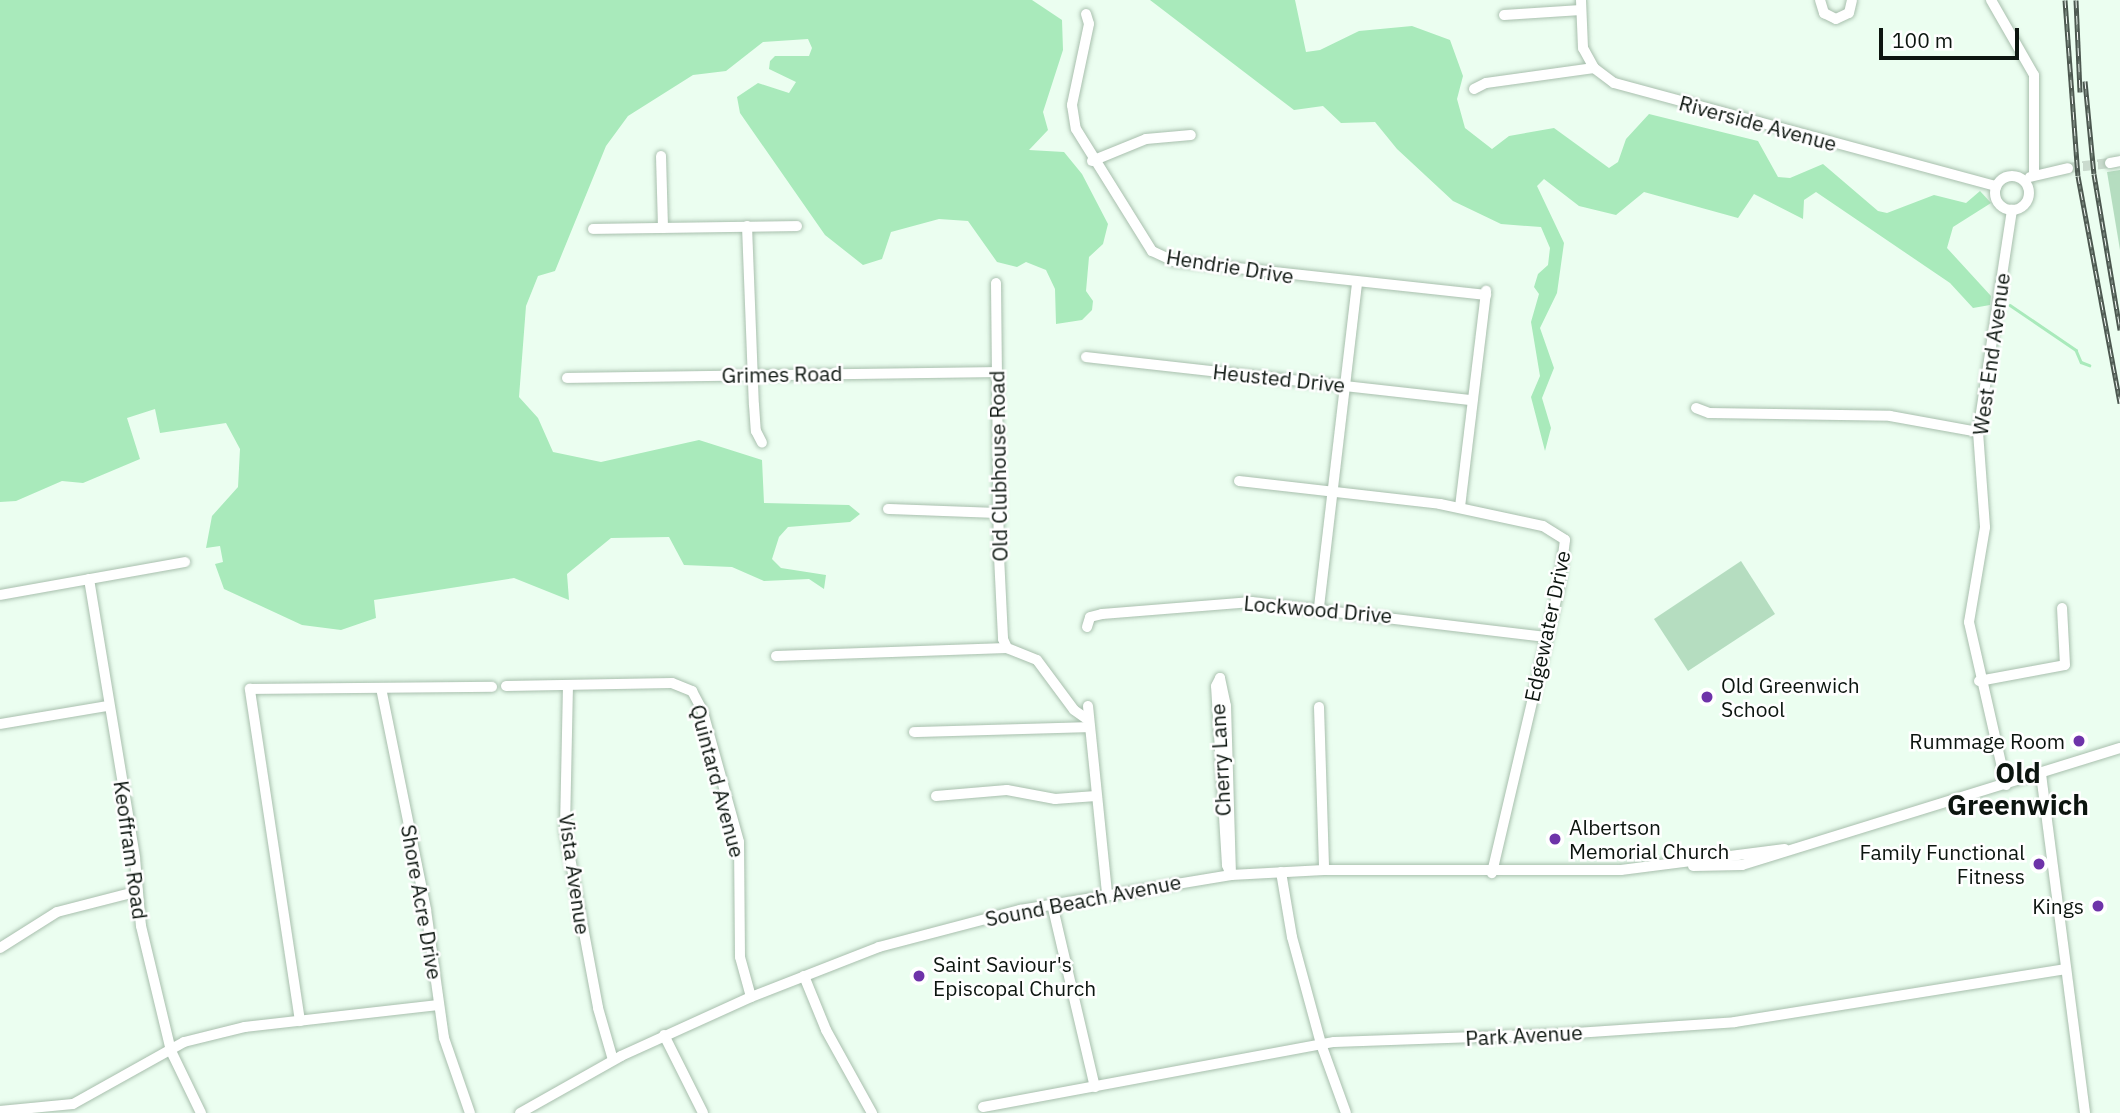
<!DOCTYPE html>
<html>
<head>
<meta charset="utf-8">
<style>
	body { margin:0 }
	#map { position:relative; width:2120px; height:1113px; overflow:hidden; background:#ebfef0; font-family:"IBM Plex Sans",sans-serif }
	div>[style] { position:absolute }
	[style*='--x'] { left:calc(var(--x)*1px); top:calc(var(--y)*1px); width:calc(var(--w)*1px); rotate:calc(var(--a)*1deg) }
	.green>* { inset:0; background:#b5ddc0 }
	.water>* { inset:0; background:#a9eabb }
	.stream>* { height:2.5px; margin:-1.25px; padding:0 1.25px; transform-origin:1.25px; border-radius:1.25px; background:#a9eabb }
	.minor-tunnel>* { height:10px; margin-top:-5px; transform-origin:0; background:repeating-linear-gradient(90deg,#cadbce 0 10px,transparent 0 15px) }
	.roads { filter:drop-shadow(0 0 2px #a8bfad) drop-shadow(0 0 2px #a8bfad) }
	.minor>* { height:10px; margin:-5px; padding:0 5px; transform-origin:5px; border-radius:5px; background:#fff }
	.minor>.ring { margin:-5px; padding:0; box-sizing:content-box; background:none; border:10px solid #fff; border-radius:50% }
	.rail>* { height:5px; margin-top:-2.5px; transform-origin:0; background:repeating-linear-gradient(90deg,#fff 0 8px,#4c5850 0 16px); box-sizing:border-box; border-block:2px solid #4c5850 }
	.dots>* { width:19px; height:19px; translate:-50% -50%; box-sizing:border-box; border:4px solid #fff; border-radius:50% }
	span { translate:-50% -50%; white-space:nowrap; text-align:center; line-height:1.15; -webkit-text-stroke:5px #fff; paint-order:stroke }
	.street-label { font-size:21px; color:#0c150f }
	.poi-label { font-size:21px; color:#0c150f }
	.left { translate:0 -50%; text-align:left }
	.right { translate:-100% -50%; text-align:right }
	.district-label { font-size:28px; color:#0c150f; font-weight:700 }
	.scale { position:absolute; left:1879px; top:28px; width:140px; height:32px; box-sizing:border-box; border:4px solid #0c150f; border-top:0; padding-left:9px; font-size:21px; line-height:24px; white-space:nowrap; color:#0c150f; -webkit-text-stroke:5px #fff; paint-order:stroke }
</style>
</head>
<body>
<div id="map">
	<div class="green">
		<div style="clip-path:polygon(2120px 170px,2120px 250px,2107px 172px)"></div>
		<div style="clip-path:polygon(1741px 561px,1775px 614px,1688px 671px,1654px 619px)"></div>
	</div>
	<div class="water">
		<div style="clip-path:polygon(0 0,1032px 0,1062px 20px,1063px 50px,1043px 112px,1048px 130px,1029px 150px,1064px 152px,1082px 174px,1108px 224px,1103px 244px,1089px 257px,1086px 291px,1093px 301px,1092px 310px,1082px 320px,1056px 324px,1055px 289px,1046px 270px,1026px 262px,1017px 267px,997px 262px,968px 221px,939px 219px,891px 232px,882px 259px,863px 265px,825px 235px,740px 113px,737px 97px,758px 83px,789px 93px,796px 82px,769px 69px,770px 61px,775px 56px,809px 56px,812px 48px,808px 39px,763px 42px,726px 71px,693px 75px,628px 116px,606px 146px,555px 271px,538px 276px,526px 306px,519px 397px,538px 418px,553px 452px,601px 462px,699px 440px,762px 460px,764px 503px,849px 505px,860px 514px,850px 522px,788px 527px,779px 537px,772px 559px,781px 568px,826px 575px,824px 589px,809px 579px,764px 581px,732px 567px,684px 565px,669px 537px,611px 538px,567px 574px,569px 600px,514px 578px,374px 600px,376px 618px,341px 630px,302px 625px,224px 589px,215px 564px,223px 562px,220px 546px,206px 548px,212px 516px,238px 487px,240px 449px,226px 423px,160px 433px,155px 409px,127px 418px,140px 459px,83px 483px,62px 481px,16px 501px,0 502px)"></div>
		<div style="clip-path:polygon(1150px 0,1295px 0,1306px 52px,1320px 50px,1359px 31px,1412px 26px,1450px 40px,1463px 76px,1457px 99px,1465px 128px,1492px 149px,1509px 136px,1554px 128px,1609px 168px,1618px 162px,1626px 139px,1649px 114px,1758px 141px,1778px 177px,1790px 178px,1823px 164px,1878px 211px,1887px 213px,1934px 195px,1966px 203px,1980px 191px,1991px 203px,1953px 227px,1947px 248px,1991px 296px,1990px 305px,1973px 308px,1950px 283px,1816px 192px,1804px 200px,1803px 219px,1754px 194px,1738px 218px,1644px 192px,1616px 215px,1579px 206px,1544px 179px,1537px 186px,1564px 243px,1557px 293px,1540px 328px,1554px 368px,1542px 398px,1551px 428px,1545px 451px,1531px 397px,1540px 376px,1531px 322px,1539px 294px,1534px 287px,1538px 274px,1548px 265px,1550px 248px,1541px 227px,1501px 224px,1453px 201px,1397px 149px,1375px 122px,1341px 123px,1323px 106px,1294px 110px)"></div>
	</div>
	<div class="stream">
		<div style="--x:2010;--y:305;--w:80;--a:34.3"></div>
		<div style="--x:2076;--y:350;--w:13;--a:67"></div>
		<div style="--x:2081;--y:362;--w:9;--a:21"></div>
	</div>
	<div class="minor-tunnel">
		<div style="--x:2068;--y:168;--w:42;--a:-6.8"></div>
	</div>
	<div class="roads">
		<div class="minor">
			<div style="--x:1581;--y:0;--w:48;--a:87.6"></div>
			<div style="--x:1583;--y:48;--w:23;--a:61"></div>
			<div style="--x:1594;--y:68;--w:25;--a:37"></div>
			<div style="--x:1614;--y:83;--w:396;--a:15.1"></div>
			<div style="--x:1820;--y:0;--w:14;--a:73"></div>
			<div style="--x:1824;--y:13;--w:13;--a:27"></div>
			<div style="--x:1836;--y:19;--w:14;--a:-25"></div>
			<div style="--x:1849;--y:13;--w:13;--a:-77"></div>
			<div style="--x:1991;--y:0;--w:86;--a:60.2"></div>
			<div style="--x:2034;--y:75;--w:98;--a:90"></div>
			<div style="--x:1086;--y:14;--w:10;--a:73"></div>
			<div style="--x:1089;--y:24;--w:83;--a:101.9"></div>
			<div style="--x:1072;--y:105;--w:24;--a:81"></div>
			<div style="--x:1076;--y:129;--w:144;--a:58.1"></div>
			<div style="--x:1152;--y:251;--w:23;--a:25"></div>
			<div style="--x:1173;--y:261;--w:315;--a:6.2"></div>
			<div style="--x:1504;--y:15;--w:77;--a:-3.7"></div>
			<div style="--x:1474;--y:89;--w:13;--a:-27"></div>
			<div style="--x:1486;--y:83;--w:109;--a:-7.9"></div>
			<div style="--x:661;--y:156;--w:72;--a:88.4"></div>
			<div style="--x:1092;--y:161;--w:58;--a:-22.2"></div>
			<div style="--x:1146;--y:139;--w:45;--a:-5.1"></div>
			<div style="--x:2110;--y:163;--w:10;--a:-11"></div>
			<div class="ring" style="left:1995px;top:176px;width:24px;height:24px"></div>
			<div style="--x:2030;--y:177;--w:39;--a:-13"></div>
			<div style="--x:747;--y:226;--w:179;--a:87.8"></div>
			<div style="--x:754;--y:405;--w:26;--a:86"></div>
			<div style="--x:756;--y:431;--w:13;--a:63"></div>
			<div style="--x:593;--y:229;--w:204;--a:-0.8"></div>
			<div style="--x:996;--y:283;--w:273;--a:89.4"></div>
			<div style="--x:999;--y:556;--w:83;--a:87.2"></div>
			<div style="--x:1003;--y:639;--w:10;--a:66"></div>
			<div style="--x:1086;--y:357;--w:388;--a:6.4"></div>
			<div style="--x:567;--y:378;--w:429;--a:-0.8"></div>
			<div style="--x:1696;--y:408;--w:14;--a:21"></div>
			<div style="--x:1709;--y:413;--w:181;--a:0.9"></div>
			<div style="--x:1890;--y:416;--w:89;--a:10.3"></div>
			<div style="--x:1239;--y:481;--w:202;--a:6.5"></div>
			<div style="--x:1440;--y:504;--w:105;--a:12.1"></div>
			<div style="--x:1543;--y:526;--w:26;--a:32"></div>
			<div style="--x:1565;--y:540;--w:47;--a:97.3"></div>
			<div style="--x:1559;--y:587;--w:294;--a:103.2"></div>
			<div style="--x:1460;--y:507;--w:218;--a:-83.1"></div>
			<div style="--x:888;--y:509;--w:111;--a:2.1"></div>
			<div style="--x:89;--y:579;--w:283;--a:80.6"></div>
			<div style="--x:135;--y:858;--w:68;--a:85"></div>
			<div style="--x:141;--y:926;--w:129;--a:76.5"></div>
			<div style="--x:171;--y:1051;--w:69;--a:64.2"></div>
			<div style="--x:0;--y:595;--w:188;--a:-10.1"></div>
			<div style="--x:1319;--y:607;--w:326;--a:-83.3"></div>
			<div style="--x:1087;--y:627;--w:10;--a:-73"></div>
			<div style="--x:1090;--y:617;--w:12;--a:-14"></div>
			<div style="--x:1102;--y:614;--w:150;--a:-4.6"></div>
			<div style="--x:1252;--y:602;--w:296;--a:6.8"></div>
			<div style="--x:776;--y:656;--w:231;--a:-2"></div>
			<div style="--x:1007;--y:648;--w:32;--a:22"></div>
			<div style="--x:1037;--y:660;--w:62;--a:53.5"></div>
			<div style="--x:1074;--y:710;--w:16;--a:35"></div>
			<div style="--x:1220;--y:678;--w:29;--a:78"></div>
			<div style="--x:1226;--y:706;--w:169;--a:88.3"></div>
			<div style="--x:1231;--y:875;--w:11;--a:-112"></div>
			<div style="--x:1227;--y:865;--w:179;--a:-93.5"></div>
			<div style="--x:1216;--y:686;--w:9;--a:-63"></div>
			<div style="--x:1979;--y:681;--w:87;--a:-10.5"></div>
			<div style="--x:2065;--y:665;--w:57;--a:-93"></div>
			<div style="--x:568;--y:685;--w:146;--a:91.2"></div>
			<div style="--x:565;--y:831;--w:180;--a:79.4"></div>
			<div style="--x:598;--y:1008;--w:54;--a:73.9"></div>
			<div style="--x:506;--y:686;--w:166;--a:-1"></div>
			<div style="--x:672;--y:683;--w:22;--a:22"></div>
			<div style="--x:692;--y:691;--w:24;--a:62"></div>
			<div style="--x:703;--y:712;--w:135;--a:74.5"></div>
			<div style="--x:739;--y:842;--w:115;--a:89.5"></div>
			<div style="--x:740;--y:957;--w:41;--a:74.6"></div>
			<div style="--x:381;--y:688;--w:227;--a:78.5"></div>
			<div style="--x:426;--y:910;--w:129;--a:82"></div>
			<div style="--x:444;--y:1038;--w:79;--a:70.9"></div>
			<div style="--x:1088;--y:706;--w:189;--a:84.2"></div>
			<div style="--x:1319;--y:707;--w:163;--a:88.2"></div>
			<div style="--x:0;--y:724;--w:109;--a:-9.5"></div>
			<div style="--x:914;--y:732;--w:174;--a:-1.6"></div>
			<div style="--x:2041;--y:774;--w:342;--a:82.6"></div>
			<div style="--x:2006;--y:785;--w:167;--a:-102.8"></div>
			<div style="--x:1969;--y:622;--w:96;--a:-80.4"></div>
			<div style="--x:1985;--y:527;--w:95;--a:-94.2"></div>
			<div style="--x:1978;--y:432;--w:225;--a:-81.3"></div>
			<div style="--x:936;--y:796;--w:71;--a:-4.8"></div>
			<div style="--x:1007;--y:790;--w:49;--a:10.6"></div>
			<div style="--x:1055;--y:799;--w:41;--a:-4.2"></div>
			<div style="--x:1693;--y:866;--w:49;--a:-1.2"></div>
			<div style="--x:1742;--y:865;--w:396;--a:-17.2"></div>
			<div style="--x:1281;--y:872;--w:66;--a:80.4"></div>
			<div style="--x:1292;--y:937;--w:111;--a:74.8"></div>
			<div style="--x:1321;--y:1044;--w:73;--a:70.1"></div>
			<div style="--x:1052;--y:904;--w:188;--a:76.8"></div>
			<div style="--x:0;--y:948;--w:67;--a:-32.3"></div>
			<div style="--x:57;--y:912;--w:81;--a:-14.4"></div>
			<div style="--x:804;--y:976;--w:58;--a:67.8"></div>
			<div style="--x:826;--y:1030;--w:95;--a:61"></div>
			<div style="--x:300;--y:1021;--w:336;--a:-98.6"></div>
			<div style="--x:250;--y:689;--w:242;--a:-0.5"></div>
			<div style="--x:664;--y:1035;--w:87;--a:63.4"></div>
			<div style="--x:983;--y:1107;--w:357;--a:-10.5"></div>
			<div style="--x:1334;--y:1042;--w:227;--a:-2"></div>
			<div style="--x:1561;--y:1034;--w:174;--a:-3.9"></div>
			<div style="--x:1735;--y:1022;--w:335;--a:-9.1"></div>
			<div style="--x:0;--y:1111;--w:73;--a:-5.5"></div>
			<div style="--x:73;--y:1104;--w:127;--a:-29.2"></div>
			<div style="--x:184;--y:1042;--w:63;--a:-13.8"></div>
			<div style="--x:245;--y:1027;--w:194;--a:-6.5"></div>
			<div style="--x:520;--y:1113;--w:116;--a:-29.4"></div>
			<div style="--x:621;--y:1056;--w:143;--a:-24.4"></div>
			<div style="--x:751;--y:997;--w:137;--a:-21.3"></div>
			<div style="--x:879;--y:947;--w:146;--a:-14.7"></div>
			<div style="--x:1020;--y:910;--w:214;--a:-9.4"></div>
			<div style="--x:1231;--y:875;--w:93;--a:-3.1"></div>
			<div style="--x:1324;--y:870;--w:297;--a:0"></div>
			<div style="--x:1621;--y:870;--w:165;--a:-7.3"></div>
		</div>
	</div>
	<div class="rail">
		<div style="--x:2065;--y:0;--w:176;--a:85.8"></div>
		<div style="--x:2078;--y:176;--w:231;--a:79.5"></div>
		<div style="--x:2076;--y:0;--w:92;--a:87.5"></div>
		<div style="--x:2085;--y:81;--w:93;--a:84.5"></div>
		<div style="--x:2094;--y:174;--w:158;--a:80.5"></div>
	</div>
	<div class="dots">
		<div style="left:1707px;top:697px;background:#6e33a9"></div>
		<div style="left:2079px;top:741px;background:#6e33a9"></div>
		<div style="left:1555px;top:839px;background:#6e33a9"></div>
		<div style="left:2039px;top:864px;background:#6e33a9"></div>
		<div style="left:2098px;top:906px;background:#6e33a9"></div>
		<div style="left:919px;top:976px;background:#6e33a9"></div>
	</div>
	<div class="street-label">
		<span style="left:1758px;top:123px;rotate:15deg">Riverside Avenue</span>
		<span style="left:1230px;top:266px;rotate:9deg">Hendrie Drive</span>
		<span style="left:1991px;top:354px;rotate:-82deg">West End Avenue</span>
		<span style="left:782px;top:374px;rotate:-1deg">Grimes Road</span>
		<span style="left:1279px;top:378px;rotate:6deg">Heusted Drive</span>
		<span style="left:998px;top:466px;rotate:-91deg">Old Clubhouse Road</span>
		<span style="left:1318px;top:609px;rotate:5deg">Lockwood Drive</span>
		<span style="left:1547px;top:626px;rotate:-78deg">Edgewater Drive</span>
		<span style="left:1220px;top:760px;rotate:-93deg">Cherry Lane</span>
		<span style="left:718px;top:781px;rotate:75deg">Quintard Avenue</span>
		<span style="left:131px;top:850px;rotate:82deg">Keoffram Road</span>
		<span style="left:575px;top:874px;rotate:82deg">Vista Avenue</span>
		<span style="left:1083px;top:900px;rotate:-11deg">Sound Beach Avenue</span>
		<span style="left:422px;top:902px;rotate:80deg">Shore Acre Drive</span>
		<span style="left:1524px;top:1035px;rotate:-3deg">Park Avenue</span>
	</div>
	<div class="poi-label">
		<span class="left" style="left:1721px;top:697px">Old Greenwich<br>School</span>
		<span class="right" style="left:2065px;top:741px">Rummage Room</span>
		<span class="left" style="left:1569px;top:839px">Albertson<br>Memorial Church</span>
		<span class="right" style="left:2025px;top:864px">Family Functional<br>Fitness</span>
		<span class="right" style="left:2084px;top:906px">Kings</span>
		<span class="left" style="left:933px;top:976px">Saint Saviour's<br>Episcopal Church</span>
	</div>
	<div class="district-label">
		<span style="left:2018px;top:789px">Old<br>Greenwich</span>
	</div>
	<div class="scale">100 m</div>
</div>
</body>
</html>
